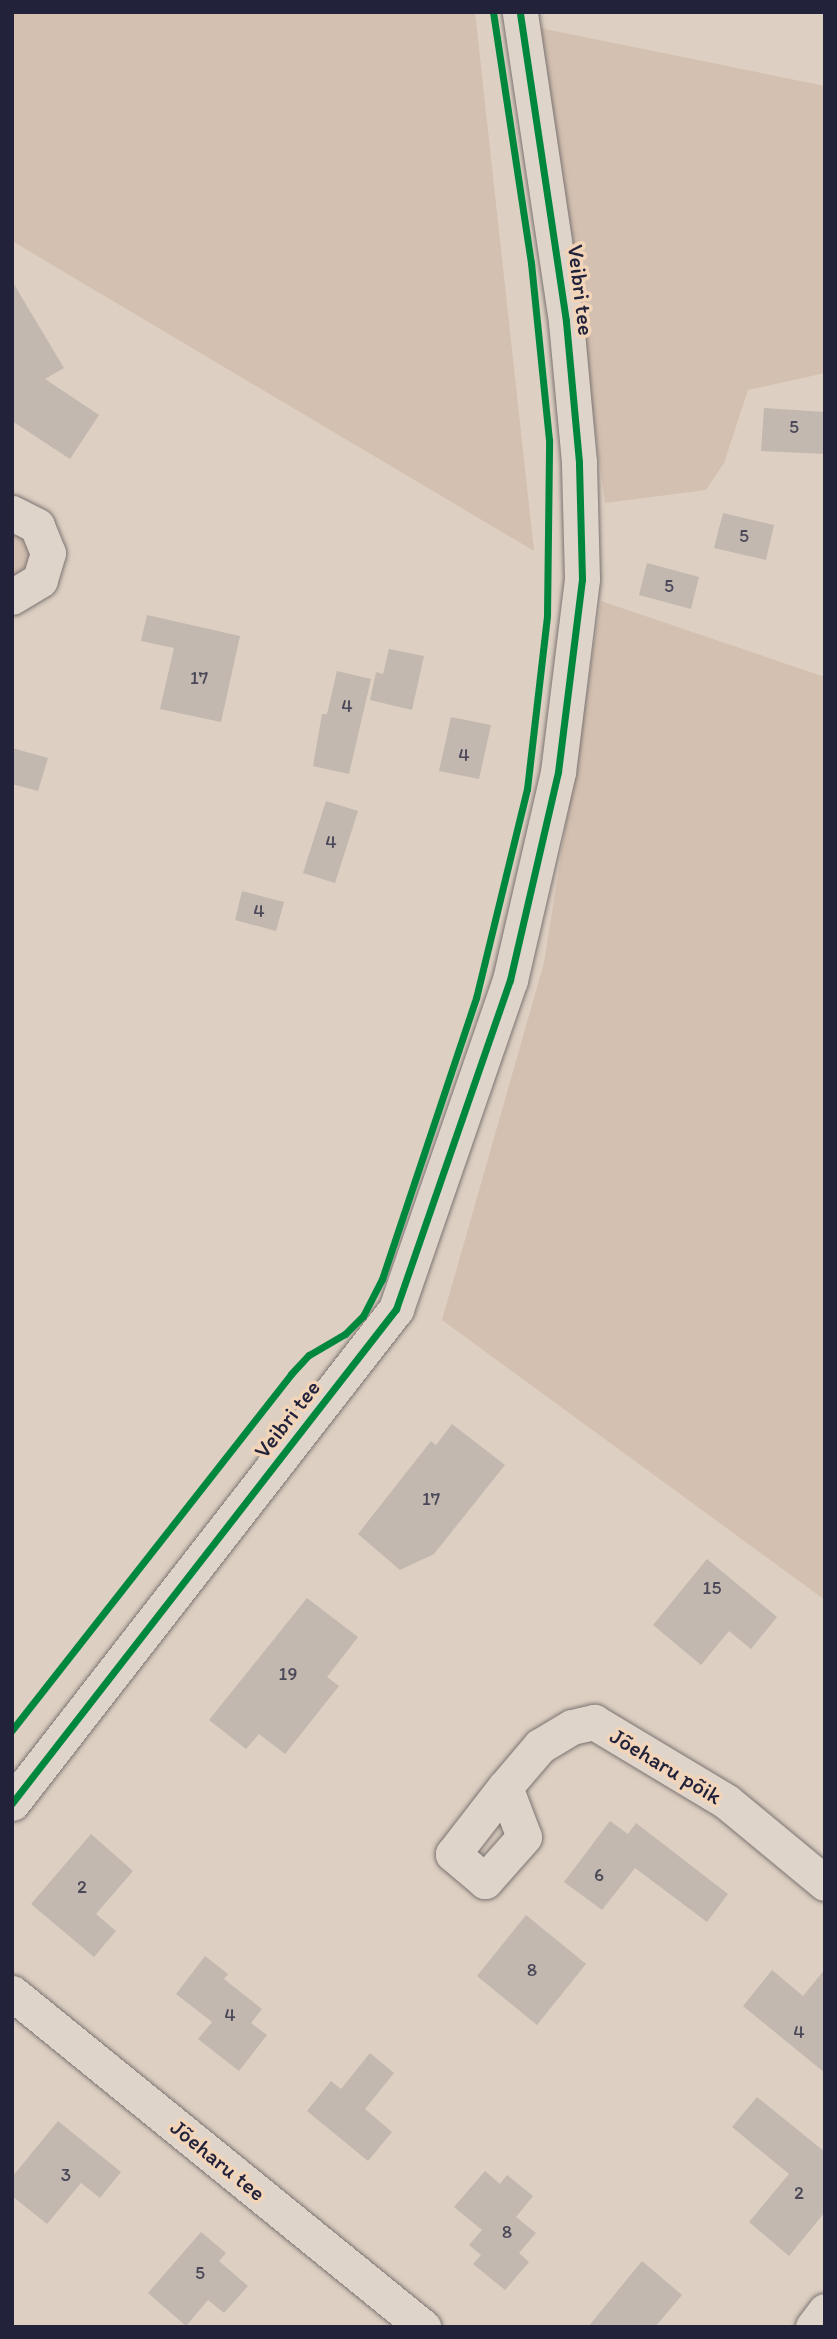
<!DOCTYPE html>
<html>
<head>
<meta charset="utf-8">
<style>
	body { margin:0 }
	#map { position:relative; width:837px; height:2339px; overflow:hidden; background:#ddcfc1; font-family:Itim,sans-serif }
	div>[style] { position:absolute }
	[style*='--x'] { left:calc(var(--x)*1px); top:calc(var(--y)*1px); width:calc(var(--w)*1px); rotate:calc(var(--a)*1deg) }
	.green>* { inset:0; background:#d4c0b0 }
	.building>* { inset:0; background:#c2b8af }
	.roads { filter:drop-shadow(0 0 2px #7b7473) drop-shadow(0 0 2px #7b7473) }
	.minor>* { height:35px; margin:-17.5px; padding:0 17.5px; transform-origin:17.5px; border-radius:17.5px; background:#dfd4ca }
	.cycleway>* { height:7px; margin:-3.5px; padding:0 3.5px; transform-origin:3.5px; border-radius:3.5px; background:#00873e }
	span { translate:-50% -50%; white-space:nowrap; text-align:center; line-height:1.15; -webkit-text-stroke:7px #f2d5b9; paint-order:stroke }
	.number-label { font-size:19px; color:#4a4858 }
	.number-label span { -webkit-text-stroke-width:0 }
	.street-label { font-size:23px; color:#22223b }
	.frame { position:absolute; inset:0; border:14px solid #22223b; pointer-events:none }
</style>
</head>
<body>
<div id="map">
	<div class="green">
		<div style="clip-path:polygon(12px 12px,475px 12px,534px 551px,12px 241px)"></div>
		<div style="clip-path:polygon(540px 28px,825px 86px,825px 373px,748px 390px,724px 463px,706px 490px,605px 503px)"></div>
		<div style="clip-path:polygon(12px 523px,39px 555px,12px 589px)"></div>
		<div style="clip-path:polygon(601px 601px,825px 677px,825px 1600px,442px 1320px,544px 963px)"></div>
	</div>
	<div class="building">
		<div style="clip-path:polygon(12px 281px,64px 368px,45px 379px,99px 415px,70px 459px,12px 421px)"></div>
		<div style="clip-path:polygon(764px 408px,825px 412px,825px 454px,761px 451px)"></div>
		<div style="clip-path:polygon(723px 513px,774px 525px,766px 560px,714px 548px)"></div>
		<div style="clip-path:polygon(647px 563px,699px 577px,691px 609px,639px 595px)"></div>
		<div style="clip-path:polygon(147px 615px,240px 636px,221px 722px,160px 709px,174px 648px,141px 641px)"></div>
		<div style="clip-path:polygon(389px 649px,424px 656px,412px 710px,370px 700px,376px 672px,383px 674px)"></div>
		<div style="clip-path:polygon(337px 671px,371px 679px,349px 774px,313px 766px,322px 714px,327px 714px)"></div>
		<div style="clip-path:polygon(451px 717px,491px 725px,479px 779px,439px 771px)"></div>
		<div style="clip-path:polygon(12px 748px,48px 758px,38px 791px,12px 784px)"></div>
		<div style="clip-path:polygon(326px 801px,358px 811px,335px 883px,303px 873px)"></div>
		<div style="clip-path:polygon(242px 891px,284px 902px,276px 931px,235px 920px)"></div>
		<div style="clip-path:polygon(452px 1424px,505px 1465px,434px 1554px,400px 1570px,358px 1534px,431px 1441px,436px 1445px)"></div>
		<div style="clip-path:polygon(707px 1559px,777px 1617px,751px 1649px,729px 1631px,701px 1665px,653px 1625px)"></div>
		<div style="clip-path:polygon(307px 1598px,358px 1637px,327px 1677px,339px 1686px,285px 1754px,259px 1734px,246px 1749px,209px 1720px)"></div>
		<div style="clip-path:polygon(610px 1821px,628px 1834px,636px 1823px,728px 1894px,707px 1922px,635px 1868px,602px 1910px,564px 1882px)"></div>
		<div style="clip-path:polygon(91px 1834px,133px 1871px,96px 1914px,116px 1931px,94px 1957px,31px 1904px)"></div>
		<div style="clip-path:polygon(526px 1915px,586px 1964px,537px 2025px,477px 1976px)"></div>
		<div style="clip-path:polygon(205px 1956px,228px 1974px,224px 1979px,262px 2009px,251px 2023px,267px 2035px,239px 2071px,198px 2039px,212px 2022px,176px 1994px)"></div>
		<div style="clip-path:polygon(825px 1969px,825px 2073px,743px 2006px,772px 1970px,803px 1996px)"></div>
		<div style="clip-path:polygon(370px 2053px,394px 2073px,365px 2109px,392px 2132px,368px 2161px,307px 2111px,331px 2081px,341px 2089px)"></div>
		<div style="clip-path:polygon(757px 2097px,825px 2152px,825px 2212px,789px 2256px,749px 2222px,789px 2174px,732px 2127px)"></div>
		<div style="clip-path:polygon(58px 2121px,121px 2172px,100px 2198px,81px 2183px,47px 2224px,12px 2196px,12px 2177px)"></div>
		<div style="clip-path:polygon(485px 2171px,500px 2184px,507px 2175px,533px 2196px,516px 2217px,536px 2233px,519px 2253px,529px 2262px,505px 2290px,473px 2264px,481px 2255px,469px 2245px,482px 2230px,454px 2207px)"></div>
		<div style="clip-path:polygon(201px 2232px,226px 2253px,219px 2261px,248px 2286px,224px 2313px,208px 2300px,186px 2326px,148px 2293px)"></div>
		<div style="clip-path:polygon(642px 2261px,682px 2295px,655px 2327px,588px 2327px)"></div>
	</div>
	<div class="roads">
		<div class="minor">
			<div style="--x:12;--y:513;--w:28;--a:27"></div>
			<div style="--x:37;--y:526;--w:29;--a:68"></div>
			<div style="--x:48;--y:553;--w:28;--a:107"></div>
			<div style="--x:40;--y:580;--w:33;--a:149"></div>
			<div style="--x:505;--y:1787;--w:53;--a:69.2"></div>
			<div style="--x:524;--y:1837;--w:59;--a:131.6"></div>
			<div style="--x:485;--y:1881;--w:42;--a:-139.8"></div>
			<div style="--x:453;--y:1854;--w:85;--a:-52.2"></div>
			<div style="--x:505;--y:1787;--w:54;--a:-49.5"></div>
			<div style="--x:540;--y:1746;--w:37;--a:-31"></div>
			<div style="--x:572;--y:1727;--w:23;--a:-13"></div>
			<div style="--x:594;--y:1722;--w:155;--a:31"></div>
			<div style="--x:727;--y:1802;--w:127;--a:39.6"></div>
			<div style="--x:12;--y:1803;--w:626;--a:-52.14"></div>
			<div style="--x:396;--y:1309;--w:348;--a:-70.9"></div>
			<div style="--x:510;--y:980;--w:213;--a:-77"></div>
			<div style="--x:558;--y:772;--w:194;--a:-82.9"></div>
			<div style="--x:582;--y:579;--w:117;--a:-91.5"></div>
			<div style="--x:579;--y:462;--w:142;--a:-95.3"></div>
			<div style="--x:566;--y:321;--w:312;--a:-98.5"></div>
			<div style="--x:12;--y:1993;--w:530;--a:39.1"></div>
			<div style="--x:813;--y:2327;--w:20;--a:-53"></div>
		</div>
	</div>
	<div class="cycleway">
		<div style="--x:12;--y:1730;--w:452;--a:-51.9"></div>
		<div style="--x:291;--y:1374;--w:26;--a:-47"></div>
		<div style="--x:309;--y:1355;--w:42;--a:-30.3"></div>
		<div style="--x:345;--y:1334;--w:25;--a:-45"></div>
		<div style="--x:363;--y:1316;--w:42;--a:-62.8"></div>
		<div style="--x:382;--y:1279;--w:296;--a:-71.5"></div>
		<div style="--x:476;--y:998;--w:215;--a:-76.3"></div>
		<div style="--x:527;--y:789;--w:175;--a:-83.4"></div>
		<div style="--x:547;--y:615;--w:175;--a:-89.3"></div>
		<div style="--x:549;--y:440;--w:178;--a:-95.8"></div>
		<div style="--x:531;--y:263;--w:254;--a:-98.6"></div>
		<div style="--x:12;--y:1803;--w:626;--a:-52.14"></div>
		<div style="--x:396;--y:1309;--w:348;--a:-70.9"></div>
		<div style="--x:510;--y:980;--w:213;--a:-77"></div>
		<div style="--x:558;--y:772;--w:194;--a:-82.9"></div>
		<div style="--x:582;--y:579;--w:117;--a:-91.5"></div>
		<div style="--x:579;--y:462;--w:142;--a:-95.3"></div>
		<div style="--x:566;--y:321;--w:312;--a:-98.5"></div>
	</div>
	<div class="number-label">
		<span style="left:794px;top:427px">5</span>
		<span style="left:744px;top:536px">5</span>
		<span style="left:669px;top:586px">5</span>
		<span style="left:199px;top:678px">17</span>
		<span style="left:347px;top:706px">4</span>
		<span style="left:464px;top:755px">4</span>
		<span style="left:331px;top:842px">4</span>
		<span style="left:259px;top:911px">4</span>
		<span style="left:431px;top:1499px">17</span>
		<span style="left:712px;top:1588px">15</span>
		<span style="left:288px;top:1674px">19</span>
		<span style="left:599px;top:1875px">6</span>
		<span style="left:82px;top:1887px">2</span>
		<span style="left:532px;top:1970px">8</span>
		<span style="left:230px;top:2015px">4</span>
		<span style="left:799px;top:2032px">4</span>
		<span style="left:66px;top:2175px">3</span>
		<span style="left:799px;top:2193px">2</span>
		<span style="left:507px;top:2232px">8</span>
		<span style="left:200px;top:2273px">5</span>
	</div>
	<div class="street-label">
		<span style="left:581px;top:290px;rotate:83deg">Veibri tee</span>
		<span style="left:287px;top:1419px;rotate:-52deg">Veibri tee</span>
		<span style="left:666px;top:1766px;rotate:31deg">Jõeharu põik</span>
		<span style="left:218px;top:2160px;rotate:39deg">Jõeharu tee</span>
	</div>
	<div class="frame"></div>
</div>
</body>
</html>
